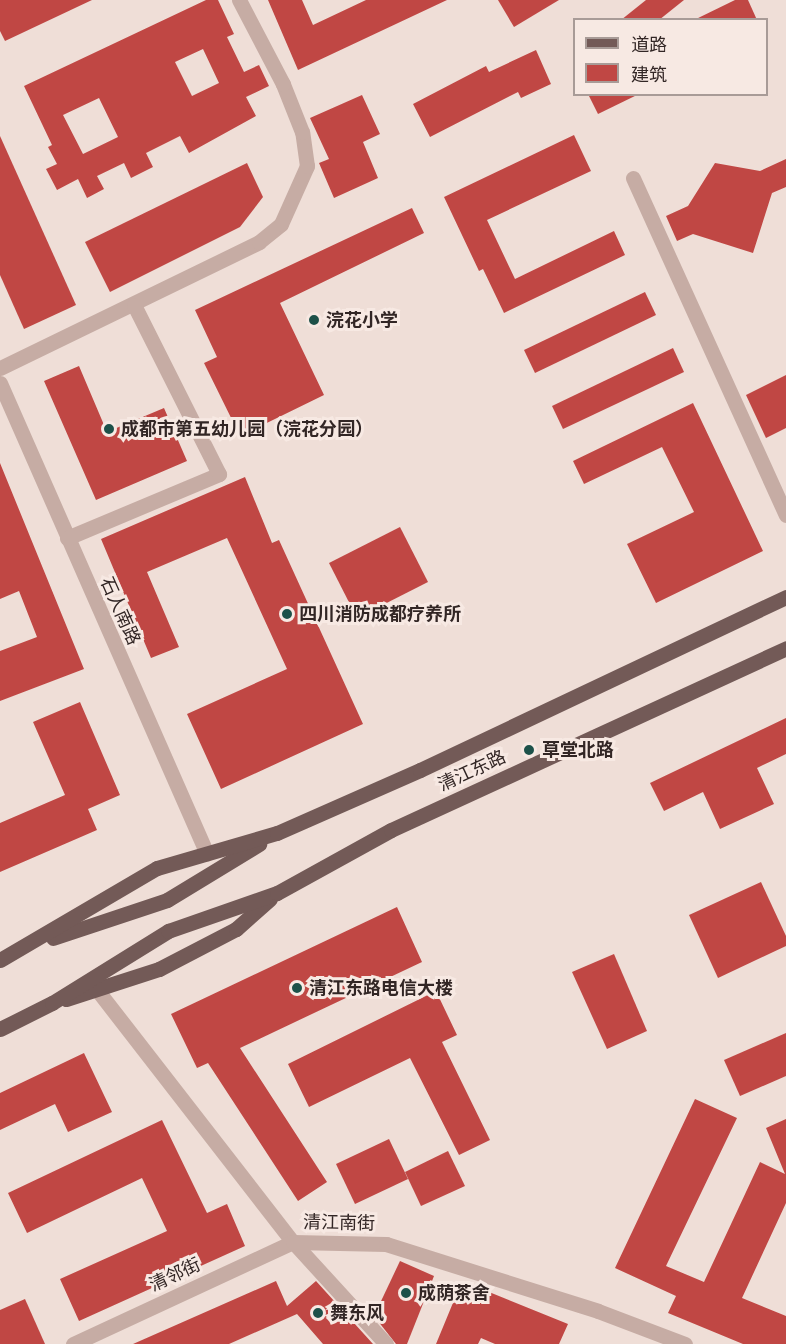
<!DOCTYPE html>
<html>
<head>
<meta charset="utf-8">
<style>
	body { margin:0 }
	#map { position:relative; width:786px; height:1344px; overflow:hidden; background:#efded7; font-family:"PT Sans Narrow","Noto Sans SC",sans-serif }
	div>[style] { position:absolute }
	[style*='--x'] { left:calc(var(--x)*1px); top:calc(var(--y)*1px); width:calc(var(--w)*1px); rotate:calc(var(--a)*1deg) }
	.building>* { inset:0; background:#c04744 }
	.minor>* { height:15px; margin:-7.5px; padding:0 7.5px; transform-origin:7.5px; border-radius:7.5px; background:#c6aca4 }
	.major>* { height:15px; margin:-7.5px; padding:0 7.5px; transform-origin:7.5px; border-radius:7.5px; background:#735a57 }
	.dots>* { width:16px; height:16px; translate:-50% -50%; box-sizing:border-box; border:3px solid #f7e9e3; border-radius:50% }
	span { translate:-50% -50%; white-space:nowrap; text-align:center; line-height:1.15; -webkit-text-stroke:6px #f7e9e3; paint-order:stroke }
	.poi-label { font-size:18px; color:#322625; font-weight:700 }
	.left { translate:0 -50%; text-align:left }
	.street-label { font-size:18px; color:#322625 }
	.legend { position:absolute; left:573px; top:18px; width:195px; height:78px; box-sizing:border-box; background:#f7e9e3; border:2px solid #a89b97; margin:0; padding:8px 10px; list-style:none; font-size:18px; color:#322625 }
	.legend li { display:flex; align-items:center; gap:12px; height:30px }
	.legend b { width:30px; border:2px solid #a89b97 }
</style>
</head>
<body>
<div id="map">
	<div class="building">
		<div style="clip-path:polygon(0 0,92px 0,5px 41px,0 31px)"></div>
		<div style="clip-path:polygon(evenodd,206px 0,218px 0,234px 34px,227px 37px,244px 72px,259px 65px,269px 86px,246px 97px,256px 116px,189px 153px,180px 136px,146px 153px,153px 167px,131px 178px,124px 163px,97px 176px,104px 189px,87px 198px,78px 179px,57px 190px,46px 169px,57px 164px,48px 147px,52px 145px,24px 86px,206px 0,203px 49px,219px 83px,192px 96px,175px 62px,203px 49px,206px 0,99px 98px,118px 137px,83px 154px,63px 115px,99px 98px)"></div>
		<div style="clip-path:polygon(268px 0,302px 0,313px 25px,366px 0,447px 0,298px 70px)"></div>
		<div style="clip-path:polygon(498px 0,559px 0,514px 27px)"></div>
		<div style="clip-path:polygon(646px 0,684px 0,659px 20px,621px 20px)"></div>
		<div style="clip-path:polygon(735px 0,748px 0,757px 20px,694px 20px)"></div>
		<div style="clip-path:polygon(536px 50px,551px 84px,521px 98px,518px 92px,430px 137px,413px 104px,486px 66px,489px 72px)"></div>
		<div style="clip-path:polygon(588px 94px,639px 94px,598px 114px)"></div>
		<div style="clip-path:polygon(362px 95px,380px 134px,363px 142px,378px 178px,334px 198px,319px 163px,329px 159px,310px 118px)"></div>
		<div style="clip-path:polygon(574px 135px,591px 171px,487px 220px,515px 279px,614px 231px,625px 255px,504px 313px,483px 269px,479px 271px,444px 197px)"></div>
		<div style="clip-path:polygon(0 136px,76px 305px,24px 329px,0 275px)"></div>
		<div style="clip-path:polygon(786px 159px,786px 187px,772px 193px,753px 253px,693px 234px,677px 241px,666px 216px,688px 206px,715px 163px,760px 171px)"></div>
		<div style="clip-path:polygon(247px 163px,263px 197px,240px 227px,110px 292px,85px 242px)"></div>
		<div style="clip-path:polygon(412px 208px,424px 233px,280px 303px,324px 395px,240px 436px,204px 363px,217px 357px,195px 310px)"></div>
		<div style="clip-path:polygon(645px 292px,656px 315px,535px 373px,524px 350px)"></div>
		<div style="clip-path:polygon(673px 348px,684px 372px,563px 429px,552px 406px)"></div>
		<div style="clip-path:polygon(79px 366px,107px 432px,164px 408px,187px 461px,96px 500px,44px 381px)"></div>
		<div style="clip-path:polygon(786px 375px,786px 428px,766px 438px,746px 395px)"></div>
		<div style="clip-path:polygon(693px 403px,763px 551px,656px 603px,627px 544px,694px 512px,662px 447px,584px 484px,573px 461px)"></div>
		<div style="clip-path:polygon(0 463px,84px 669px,0 701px,0 651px,37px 637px,19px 591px,0 599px)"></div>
		<div style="clip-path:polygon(245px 477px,272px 543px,279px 540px,363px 724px,221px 789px,187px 714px,287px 669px,227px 538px,147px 572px,179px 647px,151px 658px,101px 539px)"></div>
		<div style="clip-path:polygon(400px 527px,428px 582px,357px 618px,329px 563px)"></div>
		<div style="clip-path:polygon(80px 702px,120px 795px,88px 809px,97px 830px,0 872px,0 823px,65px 795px,33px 722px)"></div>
		<div style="clip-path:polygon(786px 718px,786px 754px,757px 768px,774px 804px,720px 829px,703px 792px,664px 811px,650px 783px)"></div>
		<div style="clip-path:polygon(761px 882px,786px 936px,786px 946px,718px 978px,689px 915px)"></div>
		<div style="clip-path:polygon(397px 907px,422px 962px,240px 1048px,327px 1182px,298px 1201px,208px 1063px,197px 1068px,171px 1014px)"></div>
		<div style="clip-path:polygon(614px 954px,647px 1031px,607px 1049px,572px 972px)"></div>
		<div style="clip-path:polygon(436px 991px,457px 1035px,442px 1042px,490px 1140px,459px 1155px,410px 1058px,309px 1107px,288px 1064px)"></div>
		<div style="clip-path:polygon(786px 1033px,786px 1076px,740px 1096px,724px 1060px)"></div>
		<div style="clip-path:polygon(84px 1053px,112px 1112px,68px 1132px,55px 1104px,0 1130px,0 1093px)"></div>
		<div style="clip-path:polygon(695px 1099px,737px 1118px,666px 1266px,704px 1282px,760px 1162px,785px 1174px,766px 1128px,786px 1119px,786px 1203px,742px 1298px,786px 1316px,786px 1344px,743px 1344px,668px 1313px,676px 1296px,615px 1268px)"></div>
		<div style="clip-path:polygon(162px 1120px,207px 1213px,227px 1204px,245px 1246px,79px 1321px,60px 1279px,167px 1231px,142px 1178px,27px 1233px,8px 1193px)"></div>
		<div style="clip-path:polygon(389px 1139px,408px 1179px,355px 1204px,336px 1164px)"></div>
		<div style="clip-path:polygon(448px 1151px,465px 1186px,421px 1206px,405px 1172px)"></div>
		<div style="clip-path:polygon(400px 1261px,434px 1276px,407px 1344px,396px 1344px,374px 1316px)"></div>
		<div style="clip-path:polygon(276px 1281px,287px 1306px,316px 1281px,373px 1344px,323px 1344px,297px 1314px,229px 1344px,133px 1344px)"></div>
		<div style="clip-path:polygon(462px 1281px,568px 1324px,559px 1344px,495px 1344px,481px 1338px,478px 1344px,436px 1344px)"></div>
		<div style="clip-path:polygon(25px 1299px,45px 1344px,0 1344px,0 1310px)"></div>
	</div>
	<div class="minor">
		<div style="--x:633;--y:178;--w:370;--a:65.6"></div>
		<div style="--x:0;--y:368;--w:288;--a:-25.9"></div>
		<div style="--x:259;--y:242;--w:28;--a:-39"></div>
		<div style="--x:281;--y:224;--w:64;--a:-65.9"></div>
		<div style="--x:307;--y:166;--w:34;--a:-98"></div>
		<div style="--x:302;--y:132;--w:52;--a:-111.6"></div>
		<div style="--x:283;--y:84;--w:95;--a:-117.6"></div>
		<div style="--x:0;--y:383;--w:514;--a:66.27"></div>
		<div style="--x:67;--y:538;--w:165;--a:-22.8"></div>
		<div style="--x:219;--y:474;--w:189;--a:-116.7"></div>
		<div style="--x:98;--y:991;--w:318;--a:52.2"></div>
		<div style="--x:293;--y:1242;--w:93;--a:1.2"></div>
		<div style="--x:386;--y:1244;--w:222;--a:17.5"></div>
		<div style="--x:598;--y:1311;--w:93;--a:20.8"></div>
		<div style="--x:73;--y:1344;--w:242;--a:-24.9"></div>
		<div style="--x:293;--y:1242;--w:138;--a:47.6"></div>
	</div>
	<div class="major">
		<div style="--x:53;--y:938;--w:120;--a:-18.4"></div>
		<div style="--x:167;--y:900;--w:108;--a:-31.3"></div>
		<div style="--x:0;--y:960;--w:182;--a:-30.4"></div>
		<div style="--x:157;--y:868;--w:125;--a:-16.3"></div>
		<div style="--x:277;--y:833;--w:156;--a:-23.8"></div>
		<div style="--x:420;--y:770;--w:405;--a:-25.3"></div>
		<div style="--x:66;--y:999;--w:98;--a:-17.9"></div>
		<div style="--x:159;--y:969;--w:87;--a:-27.5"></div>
		<div style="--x:236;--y:929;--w:45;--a:-41.4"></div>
		<div style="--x:0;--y:1029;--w:58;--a:-26.6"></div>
		<div style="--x:52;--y:1003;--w:137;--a:-31.8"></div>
		<div style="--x:168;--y:931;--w:115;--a:-19.2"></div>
		<div style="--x:277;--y:893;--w:130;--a:-28.9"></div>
		<div style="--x:391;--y:830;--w:435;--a:-24.7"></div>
	</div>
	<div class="dots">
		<div style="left:314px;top:320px;background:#1d5149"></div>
		<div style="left:109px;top:429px;background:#1d5149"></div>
		<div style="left:287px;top:614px;background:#1d5149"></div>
		<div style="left:529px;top:750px;background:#1d5149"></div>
		<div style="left:297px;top:988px;background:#1d5149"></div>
		<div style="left:406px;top:1293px;background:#1d5149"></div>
		<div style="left:318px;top:1313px;background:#1d5149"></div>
	</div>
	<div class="poi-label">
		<span class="left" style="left:326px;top:320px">浣花小学</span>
		<span class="left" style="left:121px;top:429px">成都市第五幼儿园（浣花分园）</span>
		<span class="left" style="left:299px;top:614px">四川消防成都疗养所</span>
		<span class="left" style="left:542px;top:750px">草堂北路</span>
		<span class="left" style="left:309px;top:988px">清江东路电信大楼</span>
		<span class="left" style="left:418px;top:1293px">成荫茶舍</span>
		<span class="left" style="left:330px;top:1313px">舞东风</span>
	</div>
	<div class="street-label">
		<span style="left:120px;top:611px;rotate:66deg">石人南路</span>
		<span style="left:472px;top:771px;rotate:-25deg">清江东路</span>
		<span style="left:339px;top:1223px;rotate:1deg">清江南街</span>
		<span style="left:175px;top:1275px;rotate:-25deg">清邻街</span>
	</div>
	<ul class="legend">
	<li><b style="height:8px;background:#735a57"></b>道路</li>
	<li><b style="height:16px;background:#c04744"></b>建筑</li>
	</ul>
</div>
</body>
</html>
